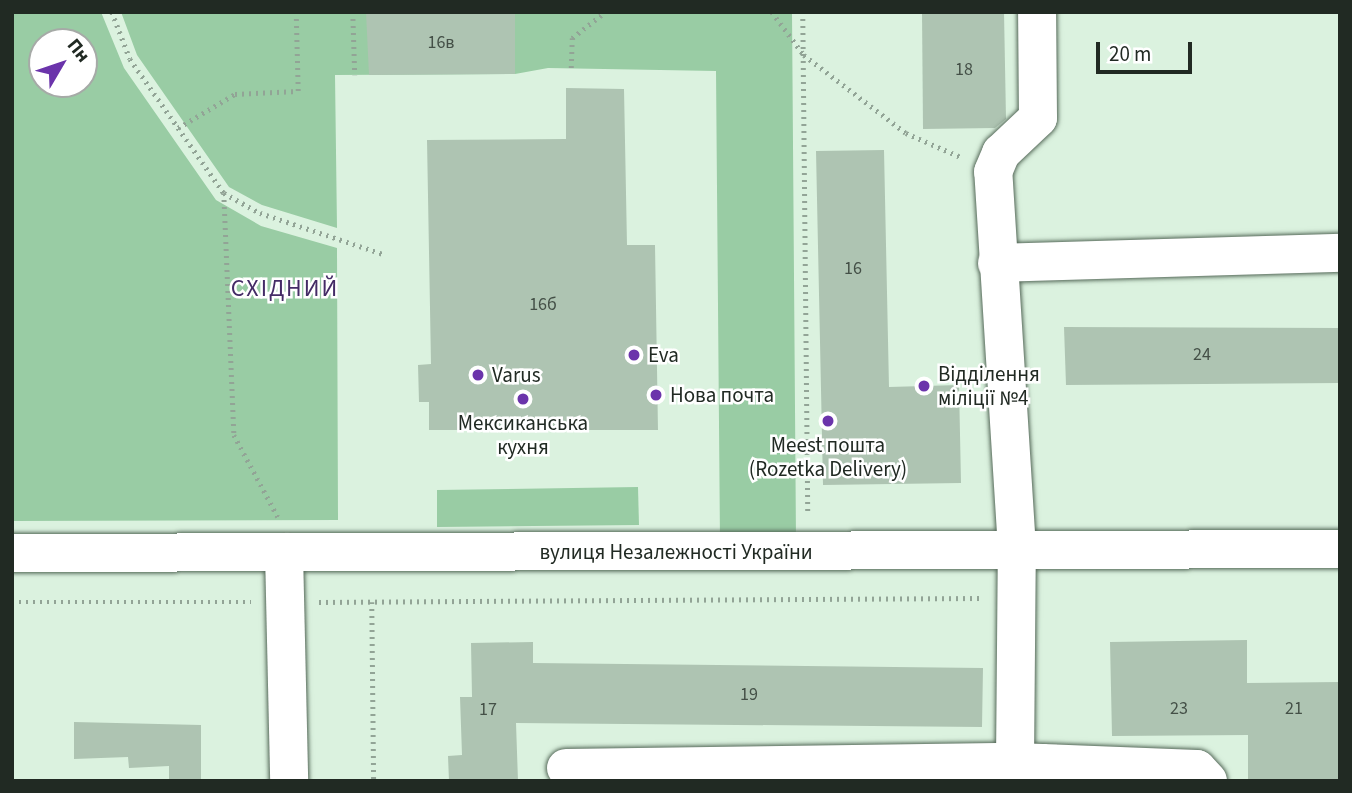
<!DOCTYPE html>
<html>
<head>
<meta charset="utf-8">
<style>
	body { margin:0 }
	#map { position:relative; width:1352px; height:793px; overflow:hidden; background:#dbf2df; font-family:"Source Sans 3",sans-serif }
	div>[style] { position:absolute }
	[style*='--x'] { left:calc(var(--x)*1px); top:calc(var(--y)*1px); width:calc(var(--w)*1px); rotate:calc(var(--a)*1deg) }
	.green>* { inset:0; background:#99cca4 }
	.building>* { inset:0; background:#aec4b2 }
	.path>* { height:4.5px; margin-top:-2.25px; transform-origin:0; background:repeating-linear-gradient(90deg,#92a496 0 2px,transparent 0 7px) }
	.roads { filter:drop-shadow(0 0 2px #566a5a) drop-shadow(0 0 2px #566a5a) }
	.minor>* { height:38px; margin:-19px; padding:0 19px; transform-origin:19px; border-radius:19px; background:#fff }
	.dots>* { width:19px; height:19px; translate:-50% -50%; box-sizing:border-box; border:4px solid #fff; border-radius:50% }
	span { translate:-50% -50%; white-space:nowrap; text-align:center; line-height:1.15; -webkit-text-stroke:5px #fff; paint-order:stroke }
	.number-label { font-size:18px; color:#445047 }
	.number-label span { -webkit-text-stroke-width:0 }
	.poi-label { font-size:21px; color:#212a23 }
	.left { translate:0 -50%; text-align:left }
	.street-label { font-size:21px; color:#212a23 }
	.quarter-label { font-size:24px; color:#442b66; letter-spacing:2px }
	.frame { position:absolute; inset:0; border:14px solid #212a23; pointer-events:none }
	.north { position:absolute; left:28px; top:28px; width:70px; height:70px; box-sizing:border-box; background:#fff; border:2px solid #a6aaa7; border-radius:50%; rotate:51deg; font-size:19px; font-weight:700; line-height:28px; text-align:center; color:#212a23 }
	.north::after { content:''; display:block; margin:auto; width:24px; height:32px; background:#6b34ab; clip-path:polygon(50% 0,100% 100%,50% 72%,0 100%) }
	.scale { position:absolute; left:1096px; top:42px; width:96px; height:32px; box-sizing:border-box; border:4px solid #212a23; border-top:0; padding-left:9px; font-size:21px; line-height:24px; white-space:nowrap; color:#212a23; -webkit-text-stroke:5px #fff; paint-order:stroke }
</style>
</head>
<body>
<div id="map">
	<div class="green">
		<div style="clip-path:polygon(evenodd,12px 12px,101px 12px,124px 68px,216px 200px,261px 226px,337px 248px,338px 520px,12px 521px,12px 12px,84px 42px,84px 84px,42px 84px,42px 42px,84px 42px)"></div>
		<div style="clip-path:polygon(121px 12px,792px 12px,796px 540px,720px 542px,716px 71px,548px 68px,515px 74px,335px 75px,337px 228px,262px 205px,229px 187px,137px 55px)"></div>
		<div style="clip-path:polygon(638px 487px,639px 525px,437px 527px,437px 490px)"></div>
	</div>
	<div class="building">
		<div style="clip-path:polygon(366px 12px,515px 12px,515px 74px,369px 75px)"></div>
		<div style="clip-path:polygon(922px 12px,1004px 12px,1006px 119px,995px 128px,923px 129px)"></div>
		<div style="clip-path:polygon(566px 88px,624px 89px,627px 245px,655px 245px,658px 430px,429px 430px,429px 402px,419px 402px,418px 365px,431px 364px,427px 140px,566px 139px)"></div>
		<div style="clip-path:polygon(884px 150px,889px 387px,959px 385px,961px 483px,823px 485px,816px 151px)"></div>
		<div style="clip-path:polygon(1064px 327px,1340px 328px,1340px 383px,1066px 385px)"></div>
		<div style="clip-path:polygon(1247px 640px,1247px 683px,1340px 682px,1340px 781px,1248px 781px,1248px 735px,1112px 736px,1110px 642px)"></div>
		<div style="clip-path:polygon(533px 642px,533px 663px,983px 668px,982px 727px,516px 723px,518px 781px,449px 781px,448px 756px,462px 755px,460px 697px,472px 697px,471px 643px)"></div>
		<div style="clip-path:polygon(74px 722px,201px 725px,201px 781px,169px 781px,169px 766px,129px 768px,128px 757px,74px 759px)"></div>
	</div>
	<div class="path">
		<div style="--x:112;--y:12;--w:50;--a:69"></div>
		<div style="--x:130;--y:59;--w:164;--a:55"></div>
		<div style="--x:224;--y:193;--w:41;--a:29.1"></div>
		<div style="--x:260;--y:213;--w:130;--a:18.4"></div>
		<div style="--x:353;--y:12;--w:63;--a:88.2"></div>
		<div style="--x:772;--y:12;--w:54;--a:53.3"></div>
		<div style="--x:804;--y:55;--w:128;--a:37.4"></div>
		<div style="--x:906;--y:133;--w:62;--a:23.7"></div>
		<div style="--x:803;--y:12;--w:503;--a:89.43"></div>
		<div style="--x:571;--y:68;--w:30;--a:-88"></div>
		<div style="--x:572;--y:38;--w:42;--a:-38.2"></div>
		<div style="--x:178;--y:128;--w:66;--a:-30.8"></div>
		<div style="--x:235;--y:94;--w:63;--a:-2.7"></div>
		<div style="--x:298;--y:91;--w:79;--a:-91.5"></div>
		<div style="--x:224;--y:193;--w:242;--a:87.6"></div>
		<div style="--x:234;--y:435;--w:93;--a:61.8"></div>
		<div style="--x:12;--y:602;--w:239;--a:0"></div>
		<div style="--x:319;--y:602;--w:664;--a:-0.35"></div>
		<div style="--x:372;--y:602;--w:179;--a:89.4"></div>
	</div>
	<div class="roads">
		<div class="minor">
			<div style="--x:997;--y:263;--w:343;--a:-1.7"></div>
			<div style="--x:284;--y:552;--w:229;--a:88.7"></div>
			<div style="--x:12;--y:553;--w:1328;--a:-0.17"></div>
			<div style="--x:1015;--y:762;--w:213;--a:-89.5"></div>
			<div style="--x:1017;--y:549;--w:378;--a:-93.6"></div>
			<div style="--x:993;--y:172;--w:21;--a:-67"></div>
			<div style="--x:1001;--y:153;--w:51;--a:-43.4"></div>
			<div style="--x:1038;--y:118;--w:106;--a:-90.5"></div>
			<div style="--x:1042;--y:763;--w:155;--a:2.2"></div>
			<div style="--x:1197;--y:769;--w:16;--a:47"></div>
			<div style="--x:566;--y:768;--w:449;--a:-0.8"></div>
			<div style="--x:1015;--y:762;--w:27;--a:2"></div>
			<div style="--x:1042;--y:763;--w:18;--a:90"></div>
		</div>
	</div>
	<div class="dots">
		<div style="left:634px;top:355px;background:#6b34ab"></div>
		<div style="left:478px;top:375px;background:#6b34ab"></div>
		<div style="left:924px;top:386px;background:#6b34ab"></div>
		<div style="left:656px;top:395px;background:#6b34ab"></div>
		<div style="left:523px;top:399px;background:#6b34ab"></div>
		<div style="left:828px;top:421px;background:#6b34ab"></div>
	</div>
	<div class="number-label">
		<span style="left:441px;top:43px">16в</span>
		<span style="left:964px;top:70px">18</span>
		<span style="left:853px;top:269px">16</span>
		<span style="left:543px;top:305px">16б</span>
		<span style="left:1202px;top:355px">24</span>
		<span style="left:749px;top:695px">19</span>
		<span style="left:1179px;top:709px">23</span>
		<span style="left:1294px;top:709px">21</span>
		<span style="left:488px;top:710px">17</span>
	</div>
	<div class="poi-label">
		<span class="left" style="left:648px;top:355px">Eva</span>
		<span class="left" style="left:938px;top:386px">Відділення<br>міліції №4</span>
		<span class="left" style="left:492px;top:375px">Varus</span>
		<span class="left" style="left:670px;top:395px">Нова почта</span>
		<span style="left:523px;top:435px">Мексиканська<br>кухня</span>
		<span style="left:828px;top:457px">Meest пошта<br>(Rozetka Delivery)</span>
	</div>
	<div class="street-label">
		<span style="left:676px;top:552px">вулиця Незалежності України</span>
	</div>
	<div class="quarter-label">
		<span style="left:285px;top:289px">СХІДНИЙ</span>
	</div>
	<div class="frame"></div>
	<div class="north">Пн</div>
	<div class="scale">20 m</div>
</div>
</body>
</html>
